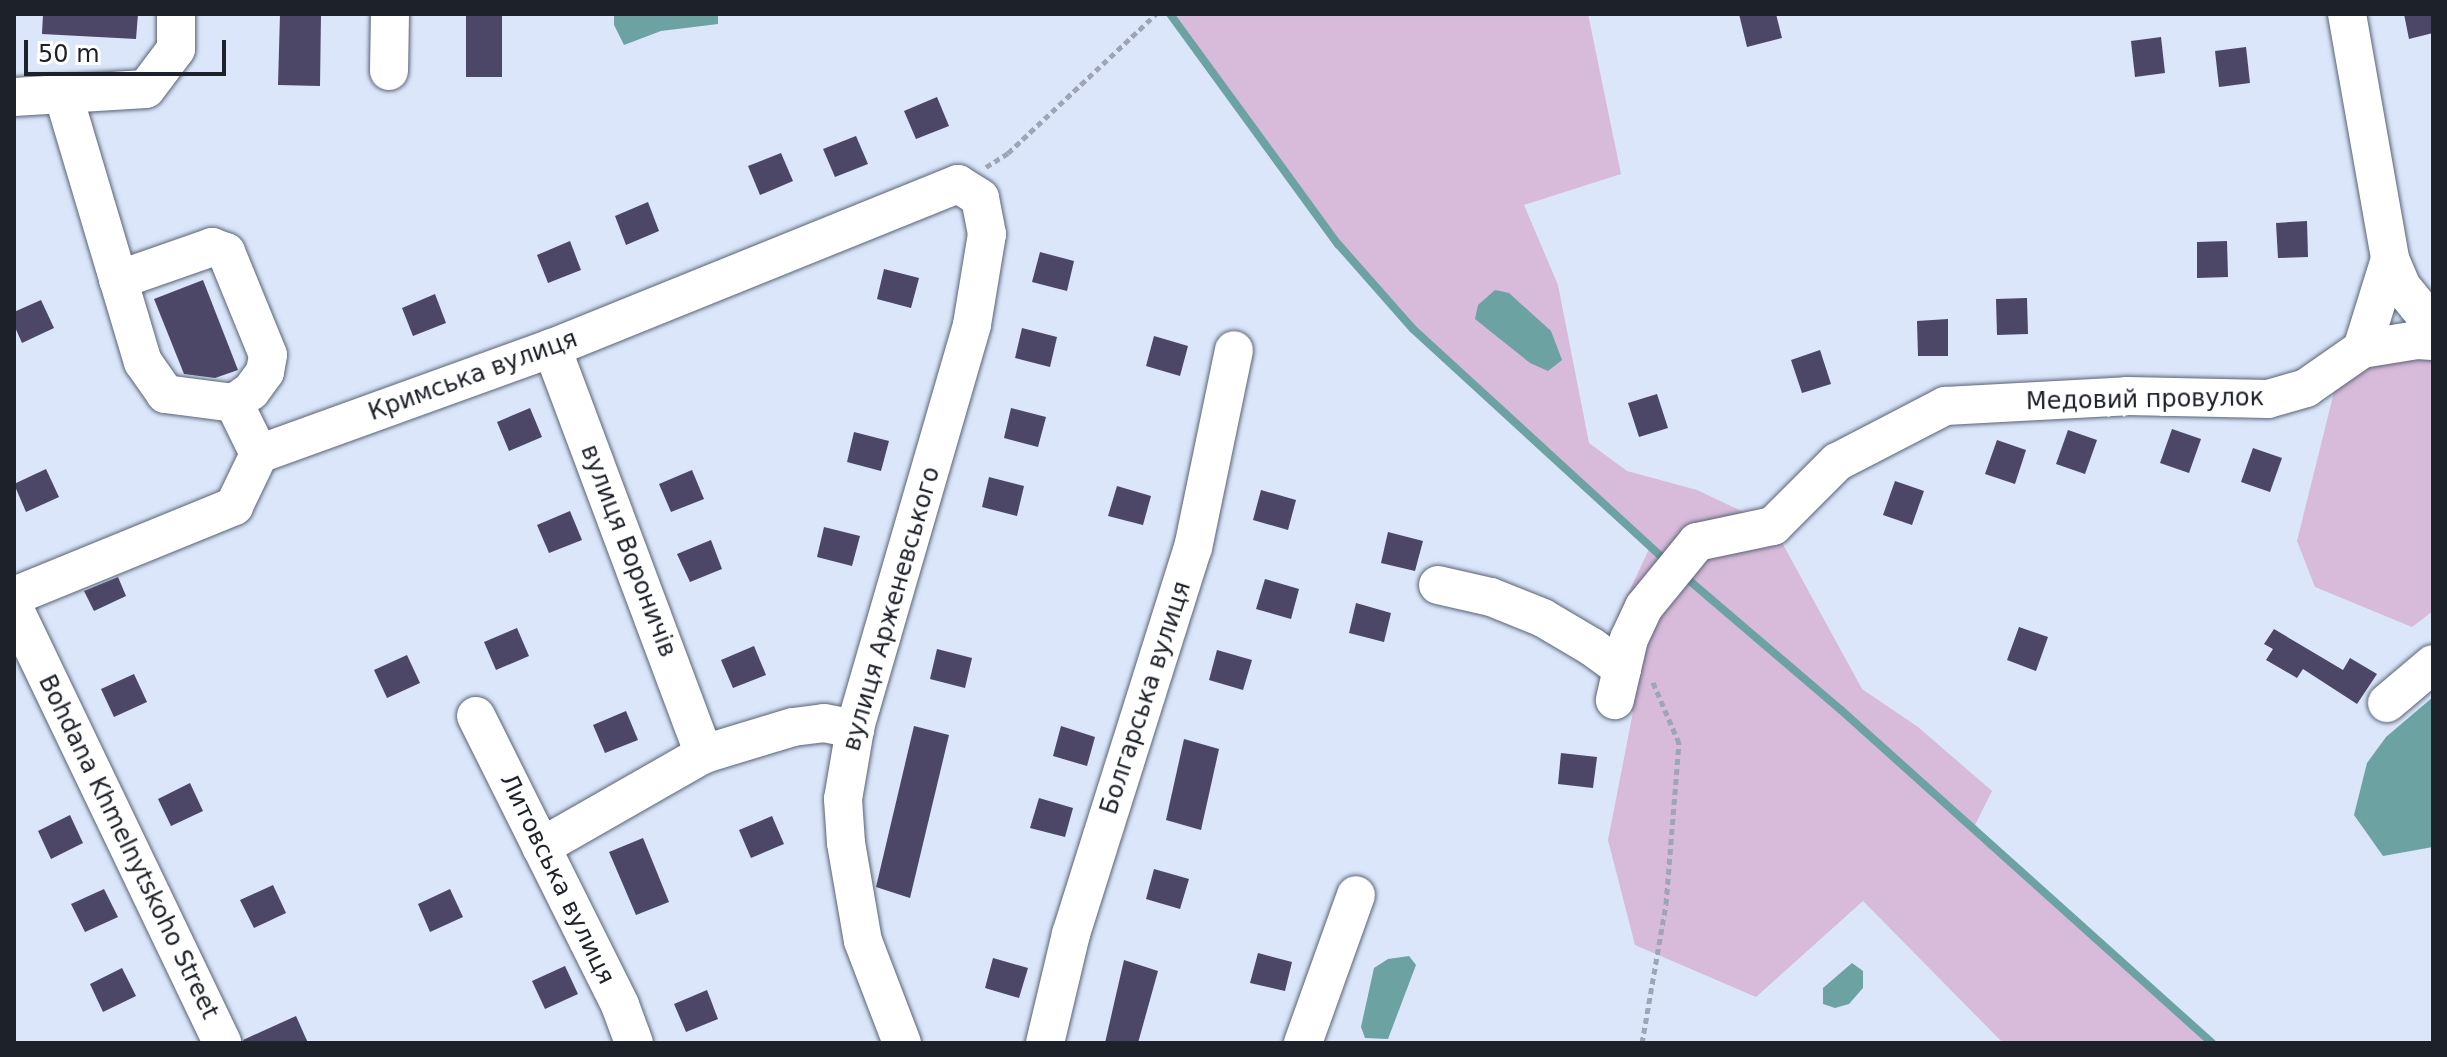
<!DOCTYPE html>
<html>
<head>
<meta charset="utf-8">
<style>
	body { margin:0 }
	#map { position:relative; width:2447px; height:1057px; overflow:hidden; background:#dbe6fb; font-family:"DejaVu Sans",sans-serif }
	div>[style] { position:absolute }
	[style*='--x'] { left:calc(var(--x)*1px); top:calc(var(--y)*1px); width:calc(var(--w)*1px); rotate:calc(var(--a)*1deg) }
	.green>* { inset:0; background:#d8bada }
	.water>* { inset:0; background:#6da2a3 }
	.stream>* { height:8px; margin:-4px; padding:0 4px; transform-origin:4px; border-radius:4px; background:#6da2a3 }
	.building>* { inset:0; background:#4c4667 }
	.path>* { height:5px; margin-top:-2.5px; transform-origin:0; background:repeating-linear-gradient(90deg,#9da5b6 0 6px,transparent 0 10px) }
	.roads { filter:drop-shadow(0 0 2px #596375) drop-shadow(0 0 2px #596375) }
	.minor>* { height:38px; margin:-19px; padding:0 19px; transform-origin:19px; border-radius:19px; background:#fff }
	span { translate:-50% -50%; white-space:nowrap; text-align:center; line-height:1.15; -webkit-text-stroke:8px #fff; paint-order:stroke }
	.street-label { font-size:24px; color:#1d2129 }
	.frame { position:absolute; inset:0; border:16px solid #1d2129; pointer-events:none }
	.scale { position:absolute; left:24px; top:40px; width:202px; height:36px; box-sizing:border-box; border:4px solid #1d2129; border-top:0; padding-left:10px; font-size:24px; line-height:28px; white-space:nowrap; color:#1d2129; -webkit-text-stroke:6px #fff; paint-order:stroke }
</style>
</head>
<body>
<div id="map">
	<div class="green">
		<div style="clip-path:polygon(1170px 14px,1588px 14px,1621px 174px,1524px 205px,1558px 285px,1589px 443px,1627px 471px,1697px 490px,1773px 526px,1862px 689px,1918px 727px,1992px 791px,1973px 829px,2212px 1043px,2003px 1043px,1863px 901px,1756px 997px,1635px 945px,1608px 840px,1633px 712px,1615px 700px,1629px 639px,1617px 617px,1650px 547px,1413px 329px,1338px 244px)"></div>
		<div style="clip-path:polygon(2433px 341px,2433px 611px,2412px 627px,2315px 587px,2297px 541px,2341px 364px)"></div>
	</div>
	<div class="water">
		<div style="clip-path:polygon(614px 14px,718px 14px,718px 24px,661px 31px,624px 45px,614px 25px)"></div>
		<div style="clip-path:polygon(1495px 290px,1509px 293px,1551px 331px,1562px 360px,1548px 371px,1530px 363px,1475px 319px,1478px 305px)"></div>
		<div style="clip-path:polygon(2433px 697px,2433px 847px,2383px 856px,2354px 815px,2367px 763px,2386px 737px)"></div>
		<div style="clip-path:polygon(1409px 956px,1416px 965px,1388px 1039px,1365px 1038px,1361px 1027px,1374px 968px,1388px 959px)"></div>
		<div style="clip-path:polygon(1852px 963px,1863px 971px,1863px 988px,1849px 1004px,1835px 1008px,1823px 1004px,1823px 988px)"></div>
	</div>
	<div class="stream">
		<div style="--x:1170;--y:14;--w:285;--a:53.9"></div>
		<div style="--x:1338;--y:244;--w:113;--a:48.6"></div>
		<div style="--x:1413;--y:329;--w:345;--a:42.5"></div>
		<div style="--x:1684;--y:576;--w:206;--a:40.5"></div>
		<div style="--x:1841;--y:710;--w:499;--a:41.9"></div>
	</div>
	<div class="building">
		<div style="clip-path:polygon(43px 14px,138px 14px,136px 39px,42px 34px)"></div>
		<div style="clip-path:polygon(280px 14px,321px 14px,320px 86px,278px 85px)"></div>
		<div style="clip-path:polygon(466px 14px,502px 14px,502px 77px,466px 77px)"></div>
		<div style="clip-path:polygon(1739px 14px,1776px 14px,1782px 38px,1747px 47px)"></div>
		<div style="clip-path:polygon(2404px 14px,2433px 14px,2433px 33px,2409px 39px)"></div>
		<div style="clip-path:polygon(2161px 37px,2165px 73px,2135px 77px,2131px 41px)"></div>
		<div style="clip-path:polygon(2246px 47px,2250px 83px,2219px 87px,2215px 51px)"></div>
		<div style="clip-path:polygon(937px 97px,949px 126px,916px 139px,904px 111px)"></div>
		<div style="clip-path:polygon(856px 136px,868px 164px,835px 177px,823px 149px)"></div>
		<div style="clip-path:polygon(781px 153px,793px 181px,760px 195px,748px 166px)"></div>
		<div style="clip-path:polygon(648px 202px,659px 231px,626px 245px,615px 216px)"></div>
		<div style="clip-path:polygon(2307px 221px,2308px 257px,2278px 258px,2276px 223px)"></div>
		<div style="clip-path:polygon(570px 241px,581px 270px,548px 283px,537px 255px)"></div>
		<div style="clip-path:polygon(2227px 241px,2228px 277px,2197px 278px,2197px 242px)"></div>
		<div style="clip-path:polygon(1040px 252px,1074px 261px,1067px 291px,1032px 282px)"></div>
		<div style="clip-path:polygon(884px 269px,919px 278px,911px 308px,877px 299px)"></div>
		<div style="clip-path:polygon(203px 280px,238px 370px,215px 378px,184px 374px,154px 299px)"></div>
		<div style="clip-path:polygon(435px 294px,446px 323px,413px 336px,402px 308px)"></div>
		<div style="clip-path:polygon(2027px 298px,2028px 334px,1997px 335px,1996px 299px)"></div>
		<div style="clip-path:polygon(41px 300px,54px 328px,22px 343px,14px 325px,14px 312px)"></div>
		<div style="clip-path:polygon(1948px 319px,1948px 356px,1918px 356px,1917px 321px)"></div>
		<div style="clip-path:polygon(1022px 328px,1057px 337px,1050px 367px,1015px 358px)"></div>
		<div style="clip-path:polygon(1154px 336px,1188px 346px,1180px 376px,1146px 366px)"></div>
		<div style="clip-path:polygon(1820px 350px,1831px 384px,1802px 393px,1791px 360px)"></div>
		<div style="clip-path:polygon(1657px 394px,1668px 428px,1639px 437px,1628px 403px)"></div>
		<div style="clip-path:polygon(530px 408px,542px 437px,509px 451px,497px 422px)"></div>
		<div style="clip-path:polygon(1011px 408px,1046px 417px,1038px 447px,1004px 438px)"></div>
		<div style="clip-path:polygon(2172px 429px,2201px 439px,2189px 473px,2160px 463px)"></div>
		<div style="clip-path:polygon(2068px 430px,2097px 440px,2085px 474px,2056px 464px)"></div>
		<div style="clip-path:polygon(854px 432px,889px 441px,881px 471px,847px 462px)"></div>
		<div style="clip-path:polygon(1997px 440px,2026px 450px,2015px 484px,1985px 474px)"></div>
		<div style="clip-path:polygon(2253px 448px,2282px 458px,2270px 492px,2241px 482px)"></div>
		<div style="clip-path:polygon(46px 469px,59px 497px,26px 512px,14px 484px)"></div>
		<div style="clip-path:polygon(692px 470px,704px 499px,671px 512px,659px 484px)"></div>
		<div style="clip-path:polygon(989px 477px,1024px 486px,1017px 516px,982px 507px)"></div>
		<div style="clip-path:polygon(1895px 481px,1924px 491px,1912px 525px,1883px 515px)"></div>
		<div style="clip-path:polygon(1117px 486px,1151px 496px,1143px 525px,1108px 516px)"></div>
		<div style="clip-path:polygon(1261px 490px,1296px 500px,1288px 530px,1253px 520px)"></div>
		<div style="clip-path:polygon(570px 511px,582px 540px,549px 553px,537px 525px)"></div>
		<div style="clip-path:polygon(824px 527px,860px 536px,852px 566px,817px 557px)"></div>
		<div style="clip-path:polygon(1388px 532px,1423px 541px,1415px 571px,1381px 563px)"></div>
		<div style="clip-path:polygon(711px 540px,722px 569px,690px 582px,677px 554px)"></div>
		<div style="clip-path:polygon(118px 577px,126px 596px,94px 611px,84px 591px)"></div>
		<div style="clip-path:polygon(1265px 579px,1299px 589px,1291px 619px,1256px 609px)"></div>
		<div style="clip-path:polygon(1356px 603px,1391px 613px,1384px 642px,1349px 633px)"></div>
		<div style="clip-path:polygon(2019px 627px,2048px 637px,2036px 671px,2007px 660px)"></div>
		<div style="clip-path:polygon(517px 628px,529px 656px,496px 670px,484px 642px)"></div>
		<div style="clip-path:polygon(2274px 629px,2343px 670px,2350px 658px,2377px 674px,2357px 704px,2303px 669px,2297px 678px,2266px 660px,2273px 649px,2264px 644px)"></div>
		<div style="clip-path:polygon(754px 646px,766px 675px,733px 688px,721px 660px)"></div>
		<div style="clip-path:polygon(937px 649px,972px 658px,965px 688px,930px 679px)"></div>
		<div style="clip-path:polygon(1217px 650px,1252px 660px,1243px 690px,1209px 680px)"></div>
		<div style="clip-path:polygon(407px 655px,420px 683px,387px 698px,374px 670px)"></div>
		<div style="clip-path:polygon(134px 674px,147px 702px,114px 717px,101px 689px)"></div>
		<div style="clip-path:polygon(626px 711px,638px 740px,605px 753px,593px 725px)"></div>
		<div style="clip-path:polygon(914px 726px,949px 735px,910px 898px,876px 887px)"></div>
		<div style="clip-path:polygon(1061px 726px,1095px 737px,1087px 766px,1053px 756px)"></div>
		<div style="clip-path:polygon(1184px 739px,1219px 749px,1201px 830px,1166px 820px)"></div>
		<div style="clip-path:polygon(1561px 753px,1597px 757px,1593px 788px,1558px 784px)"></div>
		<div style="clip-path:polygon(190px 783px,203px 811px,171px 826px,158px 799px)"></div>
		<div style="clip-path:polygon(1039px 798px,1073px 808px,1065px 837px,1030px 828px)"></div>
		<div style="clip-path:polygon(70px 815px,83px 843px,51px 859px,38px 831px)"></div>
		<div style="clip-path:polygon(772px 816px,784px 844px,751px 858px,739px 830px)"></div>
		<div style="clip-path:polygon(643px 838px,669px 902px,636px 915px,609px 852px)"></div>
		<div style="clip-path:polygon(1154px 869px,1189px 879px,1180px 909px,1146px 899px)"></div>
		<div style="clip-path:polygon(273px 885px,286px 913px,254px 928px,240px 900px)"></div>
		<div style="clip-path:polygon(104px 889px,118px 917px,85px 932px,71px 904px)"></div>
		<div style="clip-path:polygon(450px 889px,463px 917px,430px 932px,418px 904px)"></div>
		<div style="clip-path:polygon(1258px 953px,1292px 962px,1285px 991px,1250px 983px)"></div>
		<div style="clip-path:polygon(993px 958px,1028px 968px,1019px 998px,985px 988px)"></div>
		<div style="clip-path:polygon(1124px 960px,1158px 971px,1138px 1043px,1105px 1043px)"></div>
		<div style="clip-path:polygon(565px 966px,578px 994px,545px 1009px,532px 981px)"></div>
		<div style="clip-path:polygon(122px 968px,136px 996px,103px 1012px,90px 984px)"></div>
		<div style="clip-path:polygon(707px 990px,718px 1019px,686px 1032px,674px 1004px)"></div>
		<div style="clip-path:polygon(296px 1016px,308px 1043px,244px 1043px,243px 1040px)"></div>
	</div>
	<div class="path">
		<div style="--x:986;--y:167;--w:26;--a:-32"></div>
		<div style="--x:1008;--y:153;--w:203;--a:-43.2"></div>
		<div style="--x:1642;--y:1043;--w:141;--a:-80.2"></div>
		<div style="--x:1666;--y:904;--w:162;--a:-85.4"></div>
		<div style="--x:1679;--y:743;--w:69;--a:-113.2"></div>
	</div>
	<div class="roads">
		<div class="minor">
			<div style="--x:2347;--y:14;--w:249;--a:80"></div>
			<div style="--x:2390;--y:259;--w:30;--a:67"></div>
			<div style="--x:2402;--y:287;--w:49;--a:50.8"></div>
			<div style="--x:389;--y:71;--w:57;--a:-89"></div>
			<div style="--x:63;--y:94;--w:280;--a:73.4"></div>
			<div style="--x:143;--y:362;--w:39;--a:55"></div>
			<div style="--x:165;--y:394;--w:70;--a:7.4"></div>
			<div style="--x:234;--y:403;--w:57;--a:63.9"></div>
			<div style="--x:14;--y:97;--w:132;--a:-3.5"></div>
			<div style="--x:146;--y:89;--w:50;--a:-53.1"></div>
			<div style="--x:176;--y:49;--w:35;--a:-90"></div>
			<div style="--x:118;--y:280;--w:100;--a:-19.3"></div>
			<div style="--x:212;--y:247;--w:15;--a:20"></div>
			<div style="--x:226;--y:252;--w:111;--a:67.8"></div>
			<div style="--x:268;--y:355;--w:17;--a:100"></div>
			<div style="--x:265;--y:372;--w:24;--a:126"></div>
			<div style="--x:251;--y:391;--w:21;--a:145"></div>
			<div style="--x:552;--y:348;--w:434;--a:69.5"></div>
			<div style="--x:2362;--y:349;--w:94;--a:-72.7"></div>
			<div style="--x:1438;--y:585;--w:54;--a:12.8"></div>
			<div style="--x:1491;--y:597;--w:56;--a:22"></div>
			<div style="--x:1543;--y:618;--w:57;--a:30.6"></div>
			<div style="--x:1592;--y:647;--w:37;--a:36"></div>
			<div style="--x:1622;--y:669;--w:32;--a:103"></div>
			<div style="--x:14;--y:596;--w:238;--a:-22.2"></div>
			<div style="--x:234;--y:506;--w:58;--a:-64.3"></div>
			<div style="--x:259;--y:454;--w:312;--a:-19.9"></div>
			<div style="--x:552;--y:348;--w:438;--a:-22"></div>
			<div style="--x:958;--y:184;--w:26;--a:32"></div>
			<div style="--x:980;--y:198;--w:37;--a:79"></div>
			<div style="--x:987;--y:234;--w:92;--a:99.4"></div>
			<div style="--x:972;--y:325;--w:421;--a:106.2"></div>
			<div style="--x:855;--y:729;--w:71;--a:99.7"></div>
			<div style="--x:843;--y:799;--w:44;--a:86.1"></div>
			<div style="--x:846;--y:843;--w:99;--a:80.2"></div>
			<div style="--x:863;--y:941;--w:109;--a:69.1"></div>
			<div style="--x:14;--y:608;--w:482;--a:64.4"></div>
			<div style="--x:1622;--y:669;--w:31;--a:-77"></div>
			<div style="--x:1629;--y:639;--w:35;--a:-65"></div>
			<div style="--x:1644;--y:607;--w:84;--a:-50.8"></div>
			<div style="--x:1697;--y:542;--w:78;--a:-11.9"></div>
			<div style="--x:1773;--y:526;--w:91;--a:-45"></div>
			<div style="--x:1837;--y:462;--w:122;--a:-27.4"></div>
			<div style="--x:1945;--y:406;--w:182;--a:-3.1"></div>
			<div style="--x:2127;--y:396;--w:141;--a:1.2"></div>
			<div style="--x:2268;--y:399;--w:40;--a:-16"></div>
			<div style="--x:2306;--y:388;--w:68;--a:-34.9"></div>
			<div style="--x:2362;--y:349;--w:56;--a:-9.3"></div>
			<div style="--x:2417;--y:340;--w:16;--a:4"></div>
			<div style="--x:2387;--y:703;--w:60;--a:-40.3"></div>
			<div style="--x:476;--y:716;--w:323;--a:63.5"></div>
			<div style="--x:620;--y:1005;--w:40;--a:69.8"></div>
			<div style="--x:541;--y:847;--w:188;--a:-29.7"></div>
			<div style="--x:704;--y:754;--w:93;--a:-16.9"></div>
			<div style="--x:793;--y:727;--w:31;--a:-7"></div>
			<div style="--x:824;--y:723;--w:32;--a:11"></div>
			<div style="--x:1045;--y:1043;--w:112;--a:-76.6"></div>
			<div style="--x:1071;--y:934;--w:405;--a:-72.5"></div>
			<div style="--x:1193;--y:548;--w:202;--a:-78.3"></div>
			<div style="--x:1303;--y:1043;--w:157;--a:-70.3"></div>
		</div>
	</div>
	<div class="street-label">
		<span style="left:473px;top:376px;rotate:-20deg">Кримська вулиця</span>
		<span style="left:2145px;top:400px;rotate:-1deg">Медовий провулок</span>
		<span style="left:628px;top:551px;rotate:69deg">вулиця Вороничів</span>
		<span style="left:892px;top:609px;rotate:-74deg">вулиця Арженевського</span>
		<span style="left:1146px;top:698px;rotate:-72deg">Болгарська вулиця</span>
		<span style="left:128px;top:847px;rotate:64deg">Bohdana Khmelnytskoho Street</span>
		<span style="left:557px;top:879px;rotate:64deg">Литовська вулиця</span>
	</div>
	<div class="frame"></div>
	<div class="scale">50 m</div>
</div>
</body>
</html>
